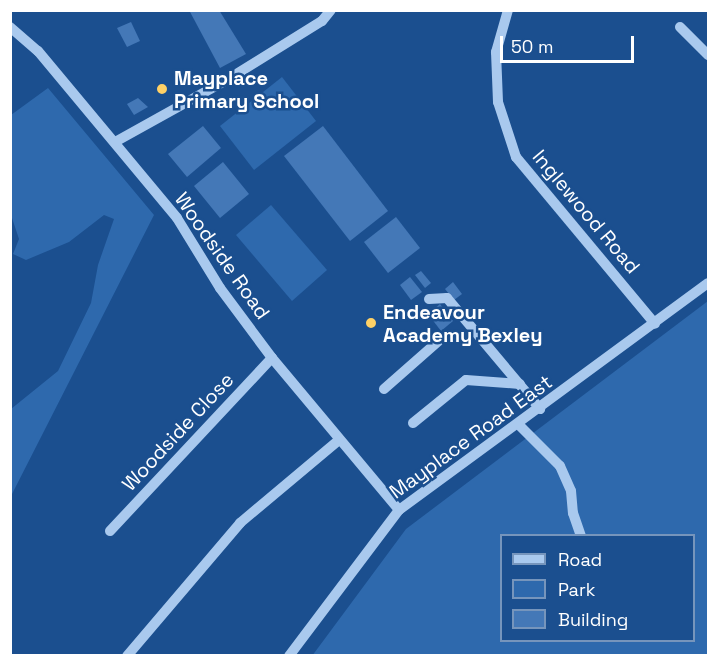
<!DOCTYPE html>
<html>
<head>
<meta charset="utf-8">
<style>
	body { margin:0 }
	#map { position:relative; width:719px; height:666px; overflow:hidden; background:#1b4f8f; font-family:"Space Grotesk",sans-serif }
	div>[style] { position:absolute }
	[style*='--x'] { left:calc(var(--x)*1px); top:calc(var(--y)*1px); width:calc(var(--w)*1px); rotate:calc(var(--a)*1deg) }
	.green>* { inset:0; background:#2e69ad }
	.building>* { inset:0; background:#4478b7 }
	.minor>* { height:10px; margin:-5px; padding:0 5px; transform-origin:5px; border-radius:5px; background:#a9c9ee }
	.dots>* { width:16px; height:16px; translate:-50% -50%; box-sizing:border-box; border:3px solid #1b4f8f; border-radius:50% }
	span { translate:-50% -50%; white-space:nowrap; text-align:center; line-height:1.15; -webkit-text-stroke:5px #1b4f8f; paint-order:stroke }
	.poi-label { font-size:20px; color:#fff; font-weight:700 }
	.left { translate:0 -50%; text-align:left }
	.street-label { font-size:20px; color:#fff }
	.frame { position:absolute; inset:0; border:12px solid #fff; pointer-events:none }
	.legend { position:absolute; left:500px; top:534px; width:195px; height:108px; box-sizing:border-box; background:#1b4f8f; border:2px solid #7695bc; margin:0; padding:8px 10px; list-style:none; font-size:18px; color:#fff }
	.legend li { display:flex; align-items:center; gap:12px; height:30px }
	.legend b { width:30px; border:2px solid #7695bc }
	.scale { position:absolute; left:500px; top:36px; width:134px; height:27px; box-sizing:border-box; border:3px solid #fff; border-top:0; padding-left:8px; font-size:18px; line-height:21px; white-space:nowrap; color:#fff; -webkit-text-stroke:4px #1b4f8f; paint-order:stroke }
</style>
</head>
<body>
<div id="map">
	<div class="green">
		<div style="clip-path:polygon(282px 77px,316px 121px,254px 170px,220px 126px)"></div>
		<div style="clip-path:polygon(48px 88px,154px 215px,11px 496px,11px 409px,58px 371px,91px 303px,98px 265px,114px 219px,104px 215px,69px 242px,26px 260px,13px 254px,19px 239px,11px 215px,11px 115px)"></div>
		<div style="clip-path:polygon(271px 205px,327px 270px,292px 301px,236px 235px)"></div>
		<div style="clip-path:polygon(evenodd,708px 301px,708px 655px,312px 656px,406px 529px,708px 301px,502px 536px,694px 536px,694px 640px,502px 640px,502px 536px)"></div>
	</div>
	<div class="building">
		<div style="clip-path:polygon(189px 10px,219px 10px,246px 54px,220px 68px)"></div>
		<div style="clip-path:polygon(131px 22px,140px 41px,127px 47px,117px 28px)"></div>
		<div style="clip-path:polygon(138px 98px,148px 107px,134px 115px,127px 104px)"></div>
		<div style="clip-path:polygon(203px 126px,221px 148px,187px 177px,168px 154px)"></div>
		<div style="clip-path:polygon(323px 126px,388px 211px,350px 241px,284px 156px)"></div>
		<div style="clip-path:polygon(223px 162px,249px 194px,220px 218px,194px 186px)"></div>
		<div style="clip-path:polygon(396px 217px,420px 248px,388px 273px,364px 242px)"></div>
		<div style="clip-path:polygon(421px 271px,431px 283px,425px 288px,415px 275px)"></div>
		<div style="clip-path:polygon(410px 277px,422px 292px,411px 300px,400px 285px)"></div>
		<div style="clip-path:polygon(453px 282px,462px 294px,454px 300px,445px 289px)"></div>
		<div style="clip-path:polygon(440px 304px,453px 321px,441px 331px,428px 314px)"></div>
	</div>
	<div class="minor">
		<div style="--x:508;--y:10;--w:44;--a:105.9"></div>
		<div style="--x:496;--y:52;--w:50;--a:87.7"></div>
		<div style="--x:498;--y:102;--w:58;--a:71.9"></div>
		<div style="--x:516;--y:157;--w:217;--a:50.2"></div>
		<div style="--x:10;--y:27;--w:37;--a:41"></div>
		<div style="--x:38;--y:51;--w:217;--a:50.2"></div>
		<div style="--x:177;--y:218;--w:82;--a:58.4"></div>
		<div style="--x:220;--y:288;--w:87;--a:53.4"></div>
		<div style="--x:272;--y:358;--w:198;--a:50.1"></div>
		<div style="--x:680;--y:27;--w:40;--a:45"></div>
		<div style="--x:115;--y:142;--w:132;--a:-29.1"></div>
		<div style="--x:230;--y:78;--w:108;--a:-31.8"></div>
		<div style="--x:322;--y:21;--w:14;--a:-51"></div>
		<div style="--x:429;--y:299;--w:18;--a:-3"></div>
		<div style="--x:447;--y:298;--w:145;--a:50"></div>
		<div style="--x:384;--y:389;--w:76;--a:-41.3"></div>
		<div style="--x:413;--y:423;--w:68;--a:-39.1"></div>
		<div style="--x:466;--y:380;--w:54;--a:4.2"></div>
		<div style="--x:518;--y:424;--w:59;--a:45"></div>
		<div style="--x:560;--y:466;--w:27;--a:66"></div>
		<div style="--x:571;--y:491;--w:22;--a:85"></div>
		<div style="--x:573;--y:513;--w:24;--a:71"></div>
		<div style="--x:110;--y:531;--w:237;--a:-46.9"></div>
		<div style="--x:127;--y:656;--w:175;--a:-49.6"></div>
		<div style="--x:240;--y:523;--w:129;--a:-40"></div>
		<div style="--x:289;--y:656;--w:183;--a:-53"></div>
		<div style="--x:399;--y:510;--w:383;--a:-36.3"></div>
	</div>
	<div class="dots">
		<div style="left:162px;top:89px;background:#ffd166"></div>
		<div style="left:371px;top:323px;background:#ffd166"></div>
	</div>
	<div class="poi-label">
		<span class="left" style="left:174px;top:90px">Mayplace<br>Primary School</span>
		<span class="left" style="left:383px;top:324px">Endeavour<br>Academy Bexley</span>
	</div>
	<div class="street-label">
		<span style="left:586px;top:212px;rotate:50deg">Inglewood Road</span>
		<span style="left:222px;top:256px;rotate:55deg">Woodside Road</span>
		<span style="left:178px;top:432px;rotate:-47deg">Woodside Close</span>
		<span style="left:471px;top:437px;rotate:-36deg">Mayplace Road East</span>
	</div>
	<div class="frame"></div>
	<ul class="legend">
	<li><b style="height:8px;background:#a9c9ee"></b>Road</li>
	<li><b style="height:16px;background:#2e69ad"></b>Park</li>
	<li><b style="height:16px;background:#4478b7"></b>Building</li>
	</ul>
	<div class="scale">50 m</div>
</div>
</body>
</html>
